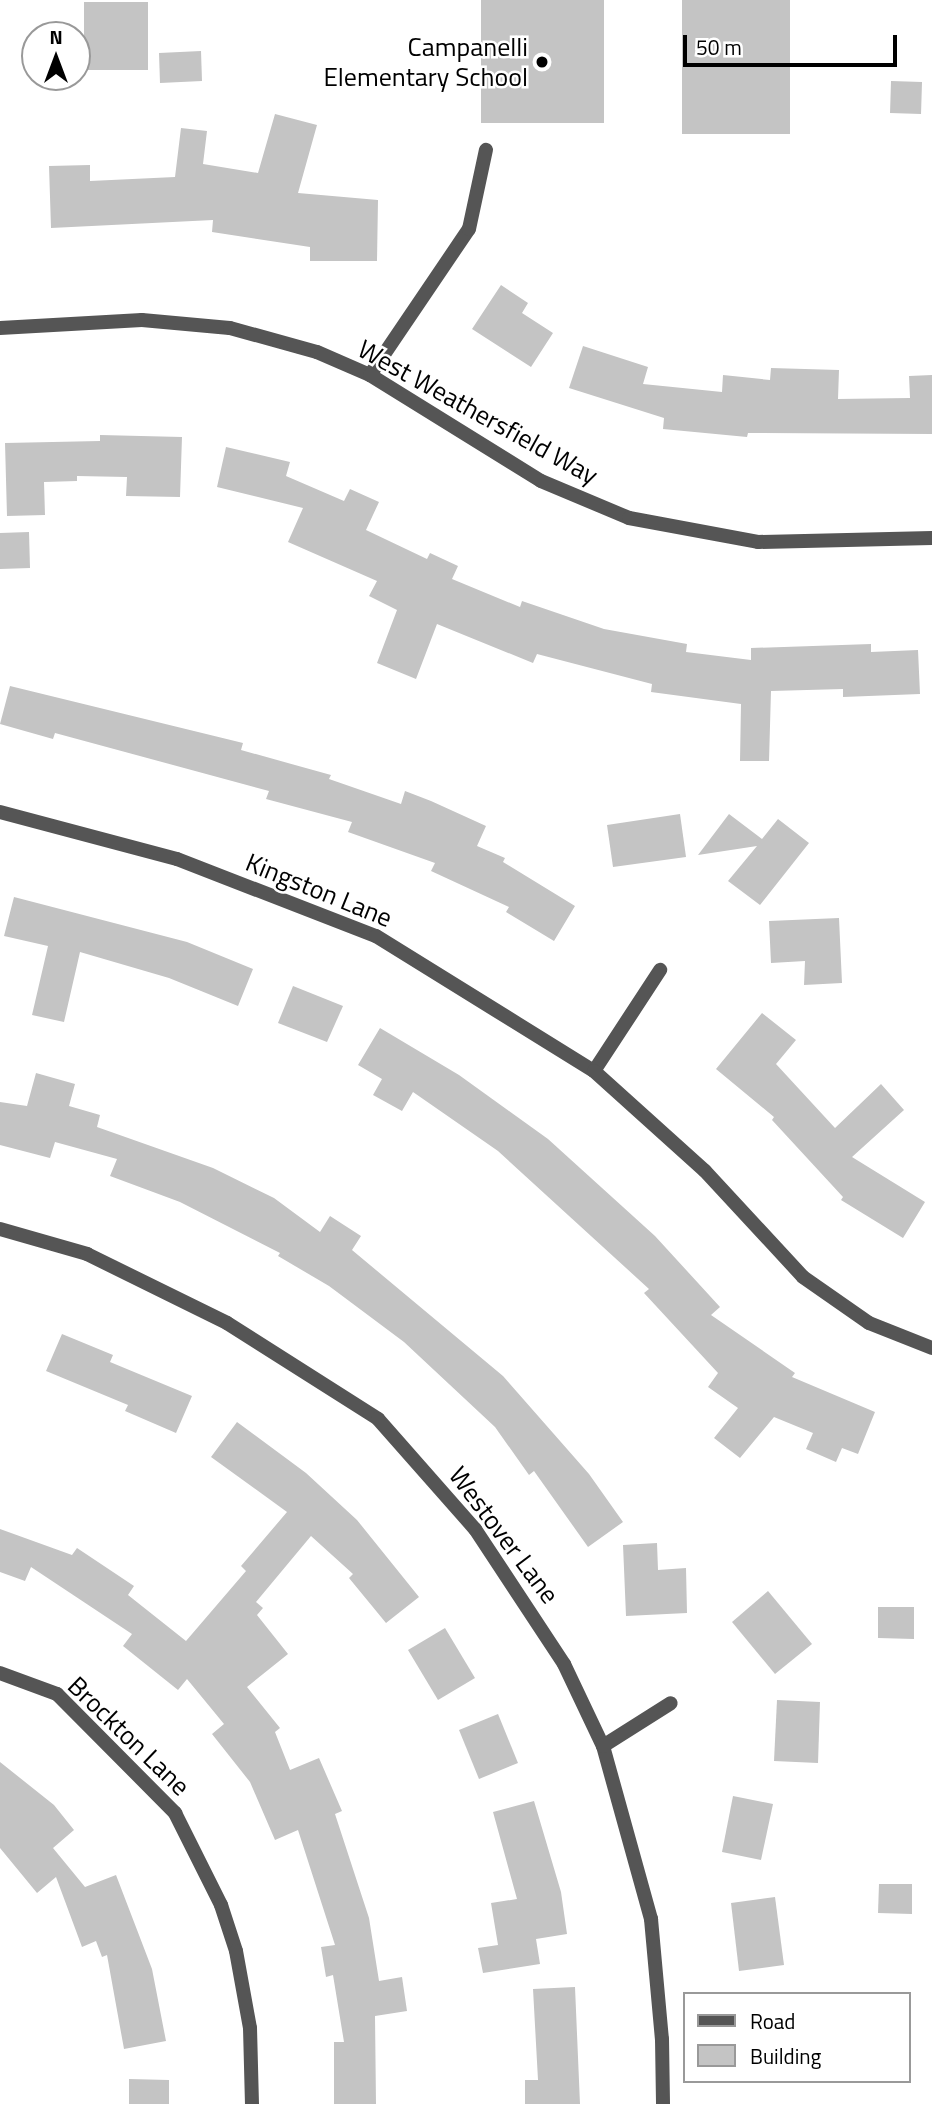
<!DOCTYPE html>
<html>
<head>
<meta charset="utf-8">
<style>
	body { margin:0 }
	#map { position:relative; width:932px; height:2104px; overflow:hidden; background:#fff; font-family:"Titillium Web",sans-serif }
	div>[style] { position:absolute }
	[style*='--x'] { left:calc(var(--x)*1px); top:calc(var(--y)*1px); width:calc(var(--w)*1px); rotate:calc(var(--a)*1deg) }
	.building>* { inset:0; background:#c4c4c4 }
	.service>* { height:14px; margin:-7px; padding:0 7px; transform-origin:7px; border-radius:7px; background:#555 }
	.minor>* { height:14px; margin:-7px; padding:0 7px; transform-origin:7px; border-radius:7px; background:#555 }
	.tertiary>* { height:14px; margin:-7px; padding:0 7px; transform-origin:7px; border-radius:7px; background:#555 }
	.dots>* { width:19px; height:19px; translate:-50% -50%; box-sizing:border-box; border:4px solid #fff; border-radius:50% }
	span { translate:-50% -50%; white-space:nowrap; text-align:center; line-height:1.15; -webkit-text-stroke:5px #fff; paint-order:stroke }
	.poi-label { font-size:26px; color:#000 }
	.right { translate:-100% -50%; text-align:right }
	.street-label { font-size:26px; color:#000 }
	.legend { position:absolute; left:683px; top:1992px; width:228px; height:91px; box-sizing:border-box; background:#fff; border:2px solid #999; margin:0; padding:9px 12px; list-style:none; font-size:21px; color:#000 }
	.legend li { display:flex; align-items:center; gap:14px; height:35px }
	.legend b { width:35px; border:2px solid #999 }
	.north { position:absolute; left:21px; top:21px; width:70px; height:70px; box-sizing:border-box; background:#fff; border:2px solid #999; border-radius:50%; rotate:0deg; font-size:19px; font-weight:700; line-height:28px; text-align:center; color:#000 }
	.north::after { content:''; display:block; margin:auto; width:24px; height:32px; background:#000; clip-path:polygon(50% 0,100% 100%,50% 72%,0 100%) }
	.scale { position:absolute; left:683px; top:35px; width:214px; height:32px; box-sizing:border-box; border:4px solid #000; border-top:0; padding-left:9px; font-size:21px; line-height:24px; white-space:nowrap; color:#000; -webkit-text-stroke:5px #fff; paint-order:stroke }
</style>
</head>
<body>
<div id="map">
	<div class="building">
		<div style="clip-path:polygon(481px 0,604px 0,604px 123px,481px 123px)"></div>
		<div style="clip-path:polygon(682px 0,790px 0,790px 134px,682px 134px)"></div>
		<div style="clip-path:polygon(84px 2px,148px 2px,148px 70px,77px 70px,77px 42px,84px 42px)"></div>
		<div style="clip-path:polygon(201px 51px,202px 81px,160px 83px,159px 53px)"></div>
		<div style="clip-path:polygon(891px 81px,922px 82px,921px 114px,890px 113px)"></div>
		<div style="clip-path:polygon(275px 114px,317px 125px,298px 193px,378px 200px,377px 261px,310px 261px,310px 247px,212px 232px,213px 220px,51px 228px,49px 166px,90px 165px,90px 181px,175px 177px,181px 128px,207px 131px,203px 164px,258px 173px)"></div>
		<div style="clip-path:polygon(501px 285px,528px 303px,522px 313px,553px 333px,531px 367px,472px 329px)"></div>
		<div style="clip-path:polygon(583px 346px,648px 367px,643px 384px,722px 392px,723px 375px,770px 380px,771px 368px,839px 370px,838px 399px,910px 398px,909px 376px,932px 375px,932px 434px,748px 433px,747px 437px,663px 429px,664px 418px,569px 388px)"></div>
		<div style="clip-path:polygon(100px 435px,182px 437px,180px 497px,126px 496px,127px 477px,77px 476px,77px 481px,44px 482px,45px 515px,7px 516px,5px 443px,100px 441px)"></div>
		<div style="clip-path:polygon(226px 447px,290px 462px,286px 476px,344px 501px,350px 489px,379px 502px,366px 530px,427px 559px,430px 553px,458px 566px,452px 579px,520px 607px,522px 601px,604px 629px,687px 644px,686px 652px,751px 660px,751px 648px,871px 644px,871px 652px,918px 650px,920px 694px,843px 697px,843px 689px,771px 691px,769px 761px,740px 761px,741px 704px,651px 692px,652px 684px,537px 654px,533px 663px,437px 624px,416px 679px,377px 663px,397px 610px,369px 596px,377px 581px,288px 542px,303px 508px,217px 487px)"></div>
		<div style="clip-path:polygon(29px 532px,30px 568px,0 569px,0 533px)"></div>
		<div style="clip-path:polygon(10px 686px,243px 743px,241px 750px,331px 775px,329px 779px,401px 804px,405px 791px,431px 801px,486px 826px,477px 846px,505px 858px,503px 862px,575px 906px,554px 941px,506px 912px,509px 907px,431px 871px,435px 863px,348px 832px,352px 822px,266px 799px,269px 791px,55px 733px,53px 739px,0 724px)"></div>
		<div style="clip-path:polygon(680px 814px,686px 857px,613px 867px,607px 825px)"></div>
		<div style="clip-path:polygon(729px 814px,762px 839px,778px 819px,809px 843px,760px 905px,728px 881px,757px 846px,698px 855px)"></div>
		<div style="clip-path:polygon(14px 897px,187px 942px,253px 969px,238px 1006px,169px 978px,80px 952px,64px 1022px,32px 1015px,48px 946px,4px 936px)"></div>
		<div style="clip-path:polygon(839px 918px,842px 983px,804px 985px,805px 961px,771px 963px,769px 921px)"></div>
		<div style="clip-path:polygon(293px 986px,343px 1006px,327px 1042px,278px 1023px)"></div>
		<div style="clip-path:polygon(762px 1013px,796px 1040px,776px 1064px,835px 1128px,881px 1084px,904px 1110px,852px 1157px,925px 1202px,903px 1238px,841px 1200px,843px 1197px,772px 1120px,774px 1117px,716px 1069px)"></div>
		<div style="clip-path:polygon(380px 1028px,459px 1075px,548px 1139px,655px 1236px,720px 1307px,711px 1315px,795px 1373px,792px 1377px,875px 1412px,858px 1454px,842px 1448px,836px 1462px,806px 1449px,813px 1433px,774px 1417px,740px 1458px,714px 1438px,738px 1408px,708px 1387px,718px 1373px,644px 1293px,649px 1289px,498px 1151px,413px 1092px,402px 1111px,373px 1095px,382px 1079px,358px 1065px)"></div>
		<div style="clip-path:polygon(36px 1073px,75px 1084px,69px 1106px,100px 1115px,97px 1127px,213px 1168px,274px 1198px,320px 1232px,330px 1216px,361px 1236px,352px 1250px,503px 1376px,589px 1474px,623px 1522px,588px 1547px,534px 1471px,529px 1475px,495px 1427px,404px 1342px,329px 1286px,278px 1256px,280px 1253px,180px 1202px,110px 1176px,117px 1159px,55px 1142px,50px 1158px,0 1145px,0 1102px,27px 1106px)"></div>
		<div style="clip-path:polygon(62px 1334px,113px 1355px,110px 1362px,192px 1396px,176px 1433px,125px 1411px,128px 1405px,46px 1371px)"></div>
		<div style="clip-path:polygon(237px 1422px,306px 1473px,357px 1520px,419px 1597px,386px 1623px,349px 1578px,353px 1574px,311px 1536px,256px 1602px,263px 1608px,257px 1615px,288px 1654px,247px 1687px,280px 1728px,275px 1732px,290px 1770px,319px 1758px,342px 1811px,335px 1814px,369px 1918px,379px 1981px,402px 1977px,407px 2011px,375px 2016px,376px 2104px,334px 2104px,334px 2042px,344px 2042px,333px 1975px,326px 1977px,321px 1947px,335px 1945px,298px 1830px,275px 1840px,250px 1782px,212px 1734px,224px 1724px,187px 1679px,178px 1690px,123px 1646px,132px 1634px,31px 1567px,25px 1581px,0 1572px,0 1529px,72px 1555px,77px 1548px,134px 1586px,128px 1595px,186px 1641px,246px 1571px,241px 1566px,287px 1512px,211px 1457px)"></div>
		<div style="clip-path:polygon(657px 1543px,658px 1570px,686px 1568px,687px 1613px,626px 1616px,623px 1545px)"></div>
		<div style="clip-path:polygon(768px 1591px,812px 1644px,775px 1674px,732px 1622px)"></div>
		<div style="clip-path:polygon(878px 1607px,914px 1607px,914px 1639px,878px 1638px)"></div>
		<div style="clip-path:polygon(445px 1628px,475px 1678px,438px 1700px,408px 1650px)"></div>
		<div style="clip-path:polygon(777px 1700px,820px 1702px,818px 1763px,774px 1761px)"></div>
		<div style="clip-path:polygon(498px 1714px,518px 1763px,479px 1779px,459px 1730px)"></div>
		<div style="clip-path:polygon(0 1762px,54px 1805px,74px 1830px,53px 1848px,85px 1887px,116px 1875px,152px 1969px,166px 2041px,124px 2049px,107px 1955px,102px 1957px,96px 1941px,82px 1947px,56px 1877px,37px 1893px,0 1848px)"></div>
		<div style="clip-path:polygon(733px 1796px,773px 1804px,761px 1860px,722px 1852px)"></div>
		<div style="clip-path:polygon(534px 1801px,561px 1892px,567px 1934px,536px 1939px,540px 1964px,483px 1973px,478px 1948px,498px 1945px,491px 1903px,517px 1899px,493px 1812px)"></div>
		<div style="clip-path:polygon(879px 1884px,912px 1884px,912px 1914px,878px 1913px)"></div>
		<div style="clip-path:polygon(775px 1897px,784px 1965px,739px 1971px,731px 1903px)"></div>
		<div style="clip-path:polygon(575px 1987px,580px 2104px,525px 2104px,525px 2080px,538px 2080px,533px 1989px)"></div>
		<div style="clip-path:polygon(129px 2079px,169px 2080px,169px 2104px,129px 2104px)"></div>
	</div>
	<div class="service">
		<div style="--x:370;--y:375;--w:176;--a:-55.9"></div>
		<div style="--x:469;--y:229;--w:81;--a:-77.9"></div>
	</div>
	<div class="minor">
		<div style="--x:0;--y:812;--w:183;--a:14.9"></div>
		<div style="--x:177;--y:859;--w:213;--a:21.2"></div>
		<div style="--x:376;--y:936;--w:256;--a:31.8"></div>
		<div style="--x:594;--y:1071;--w:121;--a:-56.8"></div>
		<div style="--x:594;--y:1071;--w:149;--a:42"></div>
		<div style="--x:705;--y:1171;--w:144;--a:47.2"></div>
		<div style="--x:803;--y:1277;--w:80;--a:34.9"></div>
		<div style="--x:869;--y:1323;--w:68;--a:21.6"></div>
		<div style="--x:0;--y:1229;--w:91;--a:16"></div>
		<div style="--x:87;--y:1254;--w:156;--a:26.2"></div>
		<div style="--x:227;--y:1323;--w:179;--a:32.4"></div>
		<div style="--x:378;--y:1419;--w:147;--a:48.6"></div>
		<div style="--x:475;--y:1529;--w:162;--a:56.6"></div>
		<div style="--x:564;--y:1664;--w:91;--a:64.6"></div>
		<div style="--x:603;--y:1746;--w:180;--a:74.5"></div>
		<div style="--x:651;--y:1919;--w:121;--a:84.8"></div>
		<div style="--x:662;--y:2039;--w:65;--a:89.1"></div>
		<div style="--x:0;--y:1673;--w:61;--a:20.2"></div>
		<div style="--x:57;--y:1694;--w:168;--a:45.2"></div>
		<div style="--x:175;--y:1813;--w:103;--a:63.4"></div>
		<div style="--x:221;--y:1905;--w:48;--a:71.9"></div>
		<div style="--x:236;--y:1951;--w:78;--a:79.7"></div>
		<div style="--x:250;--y:2028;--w:76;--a:88.5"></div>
		<div style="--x:603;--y:1746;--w:80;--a:-32.3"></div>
	</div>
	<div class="tertiary">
		<div style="--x:0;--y:328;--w:142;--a:-3.2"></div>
		<div style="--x:142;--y:320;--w:88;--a:5.2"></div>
		<div style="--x:230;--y:328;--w:90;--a:15.4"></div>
		<div style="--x:317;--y:352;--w:58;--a:23.5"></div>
		<div style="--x:370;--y:375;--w:201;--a:31.8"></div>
		<div style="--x:541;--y:481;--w:95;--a:22.8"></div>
		<div style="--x:629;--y:518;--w:131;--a:10.5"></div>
		<div style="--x:758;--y:542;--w:174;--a:-1.3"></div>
	</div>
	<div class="dots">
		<div style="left:542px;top:62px;background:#000"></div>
	</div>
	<div class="poi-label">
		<span class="right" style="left:528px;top:62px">Campanelli<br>Elementary School</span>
	</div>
	<div class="street-label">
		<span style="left:478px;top:412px;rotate:29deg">West Weathersfield Way</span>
		<span style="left:319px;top:890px;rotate:22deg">Kingston Lane</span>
		<span style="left:504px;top:1535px;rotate:53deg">Westover Lane</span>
		<span style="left:129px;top:1736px;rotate:44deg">Brockton Lane</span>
	</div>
	<ul class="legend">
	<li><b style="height:9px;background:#555"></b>Road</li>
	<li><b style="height:19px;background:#c4c4c4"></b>Building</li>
	</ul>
	<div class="north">N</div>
	<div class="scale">50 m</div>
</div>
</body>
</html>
